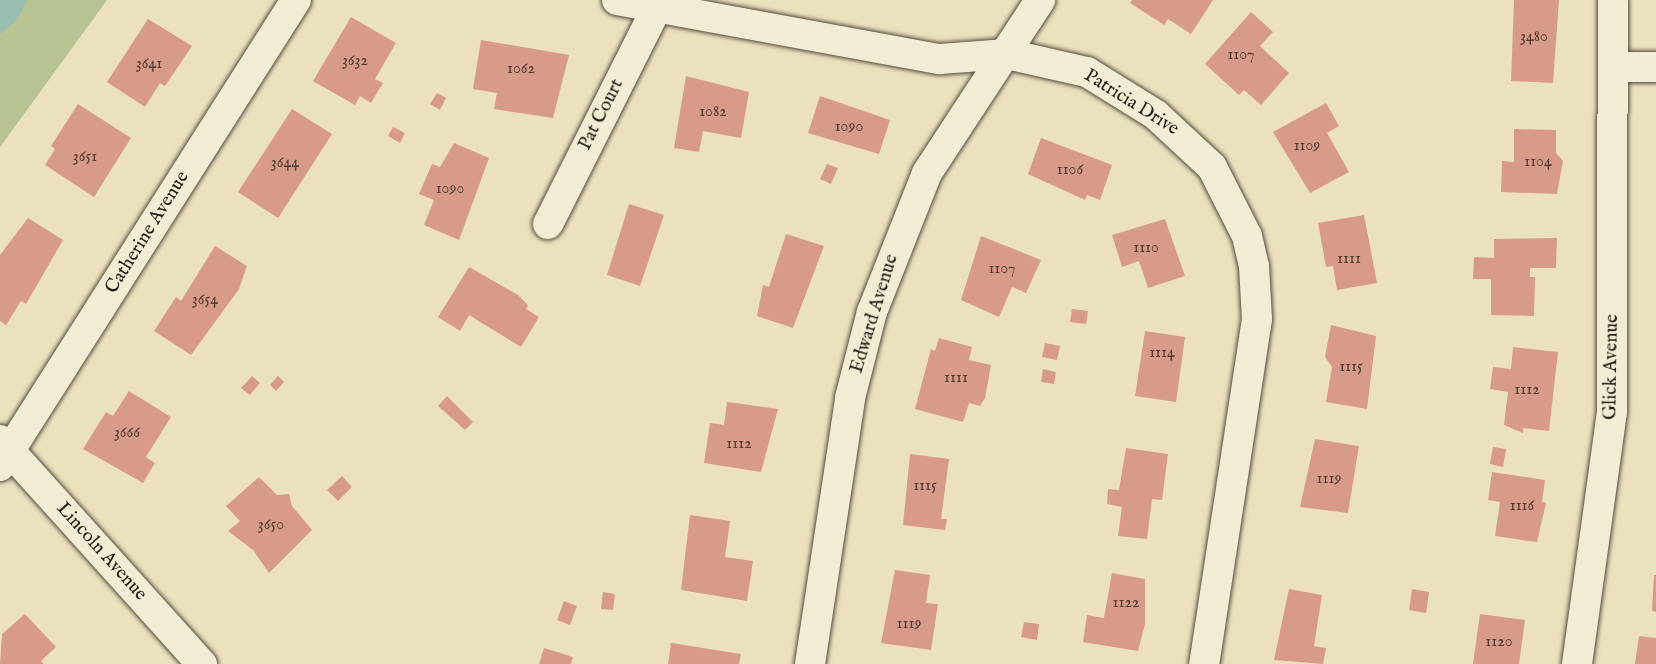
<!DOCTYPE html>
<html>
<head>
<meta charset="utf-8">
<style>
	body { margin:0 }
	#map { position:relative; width:1656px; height:664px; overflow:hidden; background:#ebe1bd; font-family:"IM FELL English",serif }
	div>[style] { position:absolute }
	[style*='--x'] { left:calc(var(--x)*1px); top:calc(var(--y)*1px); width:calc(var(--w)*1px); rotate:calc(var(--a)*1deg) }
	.green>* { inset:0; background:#b7c391 }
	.water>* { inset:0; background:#98beb1 }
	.building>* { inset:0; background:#d99b89 }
	.roads { filter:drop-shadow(0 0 2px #564d3e) drop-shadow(0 0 2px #564d3e) }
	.minor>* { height:30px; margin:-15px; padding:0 15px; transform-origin:15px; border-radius:15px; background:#f2ecd4 }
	span { translate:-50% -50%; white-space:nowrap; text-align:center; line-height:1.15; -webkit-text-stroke:6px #f2ecd4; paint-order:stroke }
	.number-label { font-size:16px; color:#523c31 }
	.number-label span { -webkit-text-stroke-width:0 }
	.street-label { font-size:19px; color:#251c14 }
</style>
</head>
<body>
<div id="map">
	<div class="green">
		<div style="clip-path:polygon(0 0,107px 0,0 147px)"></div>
	</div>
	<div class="water">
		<div style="clip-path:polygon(0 0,27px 0,16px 21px,0 34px)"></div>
	</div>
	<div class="building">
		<div style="clip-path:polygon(1132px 0,1213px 0,1191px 34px,1168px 19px,1164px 25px,1130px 3px)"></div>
		<div style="clip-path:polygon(1514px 0,1559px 0,1553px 83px,1511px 81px)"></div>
		<div style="clip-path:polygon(1251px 12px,1273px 32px,1260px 46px,1289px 73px,1261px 105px,1244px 90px,1239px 95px,1205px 64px)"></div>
		<div style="clip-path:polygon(351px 17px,396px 43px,375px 79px,383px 83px,371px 103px,360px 96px,355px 105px,313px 81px)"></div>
		<div style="clip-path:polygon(148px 19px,192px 46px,165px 86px,160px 83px,145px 107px,107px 82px)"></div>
		<div style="clip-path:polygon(481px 40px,569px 55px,553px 118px,494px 109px,497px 93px,473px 89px)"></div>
		<div style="clip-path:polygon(686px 76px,749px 92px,741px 138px,703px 131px,699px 152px,674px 148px)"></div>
		<div style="clip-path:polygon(437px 93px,446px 98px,440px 110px,430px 104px)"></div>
		<div style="clip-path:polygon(820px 96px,890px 120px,879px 154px,808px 133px)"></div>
		<div style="clip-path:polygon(1326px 103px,1339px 126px,1327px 133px,1349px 172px,1310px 193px,1273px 132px)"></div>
		<div style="clip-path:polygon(78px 104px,131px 138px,94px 197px,45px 165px,55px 149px,51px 146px)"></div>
		<div style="clip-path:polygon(292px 109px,332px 134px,278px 218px,238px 192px)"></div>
		<div style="clip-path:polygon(393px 127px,405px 133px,400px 143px,388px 136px)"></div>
		<div style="clip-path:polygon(1514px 129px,1556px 130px,1556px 153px,1563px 161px,1557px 194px,1501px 192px,1502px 161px,1514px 162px)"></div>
		<div style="clip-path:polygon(1041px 138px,1112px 165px,1100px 200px,1087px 195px,1085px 200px,1028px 174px)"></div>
		<div style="clip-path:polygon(454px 143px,489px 158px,459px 240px,424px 225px,434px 200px,419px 194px,432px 164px,440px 167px)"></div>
		<div style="clip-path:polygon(827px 164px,838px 168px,831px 184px,820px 179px)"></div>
		<div style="clip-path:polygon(629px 204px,664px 215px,640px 286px,607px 275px)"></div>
		<div style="clip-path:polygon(1364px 215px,1377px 283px,1337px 290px,1333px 266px,1326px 267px,1318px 223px)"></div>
		<div style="clip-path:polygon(28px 218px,63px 240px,26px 304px,21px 301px,6px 325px,0 321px,0 255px)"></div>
		<div style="clip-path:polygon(1165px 219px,1185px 276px,1148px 288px,1139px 261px,1122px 267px,1112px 235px)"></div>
		<div style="clip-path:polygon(786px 234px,824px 246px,793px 328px,757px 316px,763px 285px,769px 287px)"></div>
		<div style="clip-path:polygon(981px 236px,1041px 260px,1026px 293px,1012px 287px,999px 317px,961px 300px)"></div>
		<div style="clip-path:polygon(1557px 238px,1556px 268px,1530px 268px,1530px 277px,1535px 277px,1534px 316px,1491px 315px,1491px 279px,1473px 279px,1474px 257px,1494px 258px,1494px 239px)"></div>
		<div style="clip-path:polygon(215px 246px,247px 266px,239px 289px,191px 355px,154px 331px,176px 297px,181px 301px)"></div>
		<div style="clip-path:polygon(469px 267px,518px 295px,528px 305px,526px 309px,539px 317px,521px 347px,469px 315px,460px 331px,438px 317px)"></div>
		<div style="clip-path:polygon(1072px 309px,1088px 311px,1086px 324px,1070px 322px)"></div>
		<div style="clip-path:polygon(1331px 325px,1376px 336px,1367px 409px,1326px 402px,1332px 367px,1325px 357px)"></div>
		<div style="clip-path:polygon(1145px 331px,1185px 337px,1176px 402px,1135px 396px)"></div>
		<div style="clip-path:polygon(939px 338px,972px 347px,969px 360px,991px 365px,985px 398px,980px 406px,969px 403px,963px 422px,915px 409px,931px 349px,935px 351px)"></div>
		<div style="clip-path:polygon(1045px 343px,1060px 346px,1057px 360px,1042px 357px)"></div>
		<div style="clip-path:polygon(1513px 347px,1558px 352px,1549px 431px,1523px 428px,1523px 433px,1504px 425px,1508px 392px,1490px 389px,1493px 367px,1511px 369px)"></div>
		<div style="clip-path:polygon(1043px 369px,1056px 372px,1054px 384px,1041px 382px)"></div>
		<div style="clip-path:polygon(252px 376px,260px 383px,250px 395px,241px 388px)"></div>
		<div style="clip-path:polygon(278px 376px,284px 382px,276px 391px,270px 385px)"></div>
		<div style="clip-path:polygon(129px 391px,171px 417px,146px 457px,155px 463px,143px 483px,83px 449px,106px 412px,113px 416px)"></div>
		<div style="clip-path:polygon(447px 396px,473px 422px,465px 430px,438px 406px)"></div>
		<div style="clip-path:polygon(727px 402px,778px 409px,761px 472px,704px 463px,710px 423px,724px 425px)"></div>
		<div style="clip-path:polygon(1315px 439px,1359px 446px,1348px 513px,1300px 507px)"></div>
		<div style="clip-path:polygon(1493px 447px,1506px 449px,1503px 467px,1490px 464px)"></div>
		<div style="clip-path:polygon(1126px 448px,1168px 454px,1162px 500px,1152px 499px,1147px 539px,1118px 536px,1122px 507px,1107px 504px,1108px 489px,1119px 490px)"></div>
		<div style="clip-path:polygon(910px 454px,949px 459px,941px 519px,947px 519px,945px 530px,903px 525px)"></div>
		<div style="clip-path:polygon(1492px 472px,1545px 480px,1542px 502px,1546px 503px,1537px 542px,1495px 536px,1500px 502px,1488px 500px)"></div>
		<div style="clip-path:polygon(342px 476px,352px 487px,338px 501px,327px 490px)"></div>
		<div style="clip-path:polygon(259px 477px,277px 495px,289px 494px,292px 506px,312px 530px,269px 573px,253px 550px,228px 531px,240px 521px,226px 506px)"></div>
		<div style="clip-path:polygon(690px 515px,730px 521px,725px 557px,753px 561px,747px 601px,681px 590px)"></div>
		<div style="clip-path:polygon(895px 570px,930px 575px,926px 603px,938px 604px,931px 650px,881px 643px)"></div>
		<div style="clip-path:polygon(1112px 573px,1145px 579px,1145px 624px,1138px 651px,1083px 642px,1087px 615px,1104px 618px)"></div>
		<div style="clip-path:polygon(1654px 575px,1656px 575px,1656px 612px,1652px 611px)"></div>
		<div style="clip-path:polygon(1289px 589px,1322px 595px,1314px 646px,1326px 648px,1323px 664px,1274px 660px)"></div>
		<div style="clip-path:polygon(1412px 589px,1429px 592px,1426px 613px,1409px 610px)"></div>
		<div style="clip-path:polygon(603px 592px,615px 594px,613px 610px,601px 609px)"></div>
		<div style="clip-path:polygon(564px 601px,577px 606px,570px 625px,557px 620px)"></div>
		<div style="clip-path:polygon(25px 614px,56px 647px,41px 661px,44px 664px,0 664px,2px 634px)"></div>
		<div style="clip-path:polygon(1480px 614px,1525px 620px,1519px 664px,1473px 664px)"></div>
		<div style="clip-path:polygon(1024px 622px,1039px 624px,1037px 640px,1021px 637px)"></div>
		<div style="clip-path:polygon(1639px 636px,1656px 638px,1656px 664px,1635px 664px)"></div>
		<div style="clip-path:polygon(671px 643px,741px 654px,739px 664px,668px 664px)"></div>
		<div style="clip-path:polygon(544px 648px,573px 657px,571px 664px,539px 664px)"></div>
	</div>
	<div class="roads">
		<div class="minor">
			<div style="--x:617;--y:0;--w:328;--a:10.4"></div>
			<div style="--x:940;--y:59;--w:67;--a:-4.3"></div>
			<div style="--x:1007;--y:54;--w:82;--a:12.7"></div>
			<div style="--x:1087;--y:72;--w:81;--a:31.9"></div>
			<div style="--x:1156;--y:115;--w:76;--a:42.9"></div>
			<div style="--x:1212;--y:167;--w:77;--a:63.1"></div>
			<div style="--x:1247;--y:236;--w:31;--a:77"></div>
			<div style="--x:1254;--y:266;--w:53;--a:86.8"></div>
			<div style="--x:1257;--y:319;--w:349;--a:98.7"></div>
			<div style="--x:1616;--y:67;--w:40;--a:0"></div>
			<div style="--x:548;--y:224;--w:243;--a:-63.3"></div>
			<div style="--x:0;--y:440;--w:302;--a:48"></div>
			<div style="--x:0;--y:466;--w:552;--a:-57.58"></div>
			<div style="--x:810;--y:664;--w:269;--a:-81.4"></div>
			<div style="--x:850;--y:398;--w:89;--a:-75.7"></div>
			<div style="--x:872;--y:312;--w:149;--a:-68.4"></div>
			<div style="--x:927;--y:173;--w:207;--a:-56.8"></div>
			<div style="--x:1577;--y:664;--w:253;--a:-82.1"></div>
			<div style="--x:1612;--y:413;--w:413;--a:-89.9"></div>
		</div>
	</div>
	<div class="number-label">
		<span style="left:1534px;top:37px">3480</span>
		<span style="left:1241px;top:55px">1107</span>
		<span style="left:355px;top:61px">3632</span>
		<span style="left:149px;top:64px">3641</span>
		<span style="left:521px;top:69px">1062</span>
		<span style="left:713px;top:112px">1082</span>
		<span style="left:849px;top:127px">1090</span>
		<span style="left:1307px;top:146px">1109</span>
		<span style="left:85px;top:157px">3651</span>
		<span style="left:1538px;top:162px">1104</span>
		<span style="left:285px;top:163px">3644</span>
		<span style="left:1070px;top:170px">1106</span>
		<span style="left:450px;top:189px">1090</span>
		<span style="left:1146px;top:248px">1110</span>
		<span style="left:1349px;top:259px">1111</span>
		<span style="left:1002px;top:269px">1107</span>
		<span style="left:205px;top:300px">3654</span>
		<span style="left:1162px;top:353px">1114</span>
		<span style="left:1351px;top:367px">1115</span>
		<span style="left:956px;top:378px">1111</span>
		<span style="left:1527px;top:390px">1112</span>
		<span style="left:127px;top:433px">3666</span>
		<span style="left:739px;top:444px">1112</span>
		<span style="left:1329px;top:479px">1119</span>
		<span style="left:925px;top:486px">1115</span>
		<span style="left:1522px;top:506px">1116</span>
		<span style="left:271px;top:525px">3650</span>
		<span style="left:1126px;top:603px">1122</span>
		<span style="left:909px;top:624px">1119</span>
		<span style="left:1499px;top:642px">1120</span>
	</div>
	<div class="street-label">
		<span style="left:1131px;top:103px;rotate:32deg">Patricia Drive</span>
		<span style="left:602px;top:115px;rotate:-63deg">Pat Court</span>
		<span style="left:148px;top:233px;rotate:-58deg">Catherine Avenue</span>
		<span style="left:875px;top:314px;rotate:-73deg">Edward Avenue</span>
		<span style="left:1612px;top:367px;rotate:-89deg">Glick Avenue</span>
		<span style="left:101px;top:552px;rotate:48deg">Lincoln Avenue</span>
	</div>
</div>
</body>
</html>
